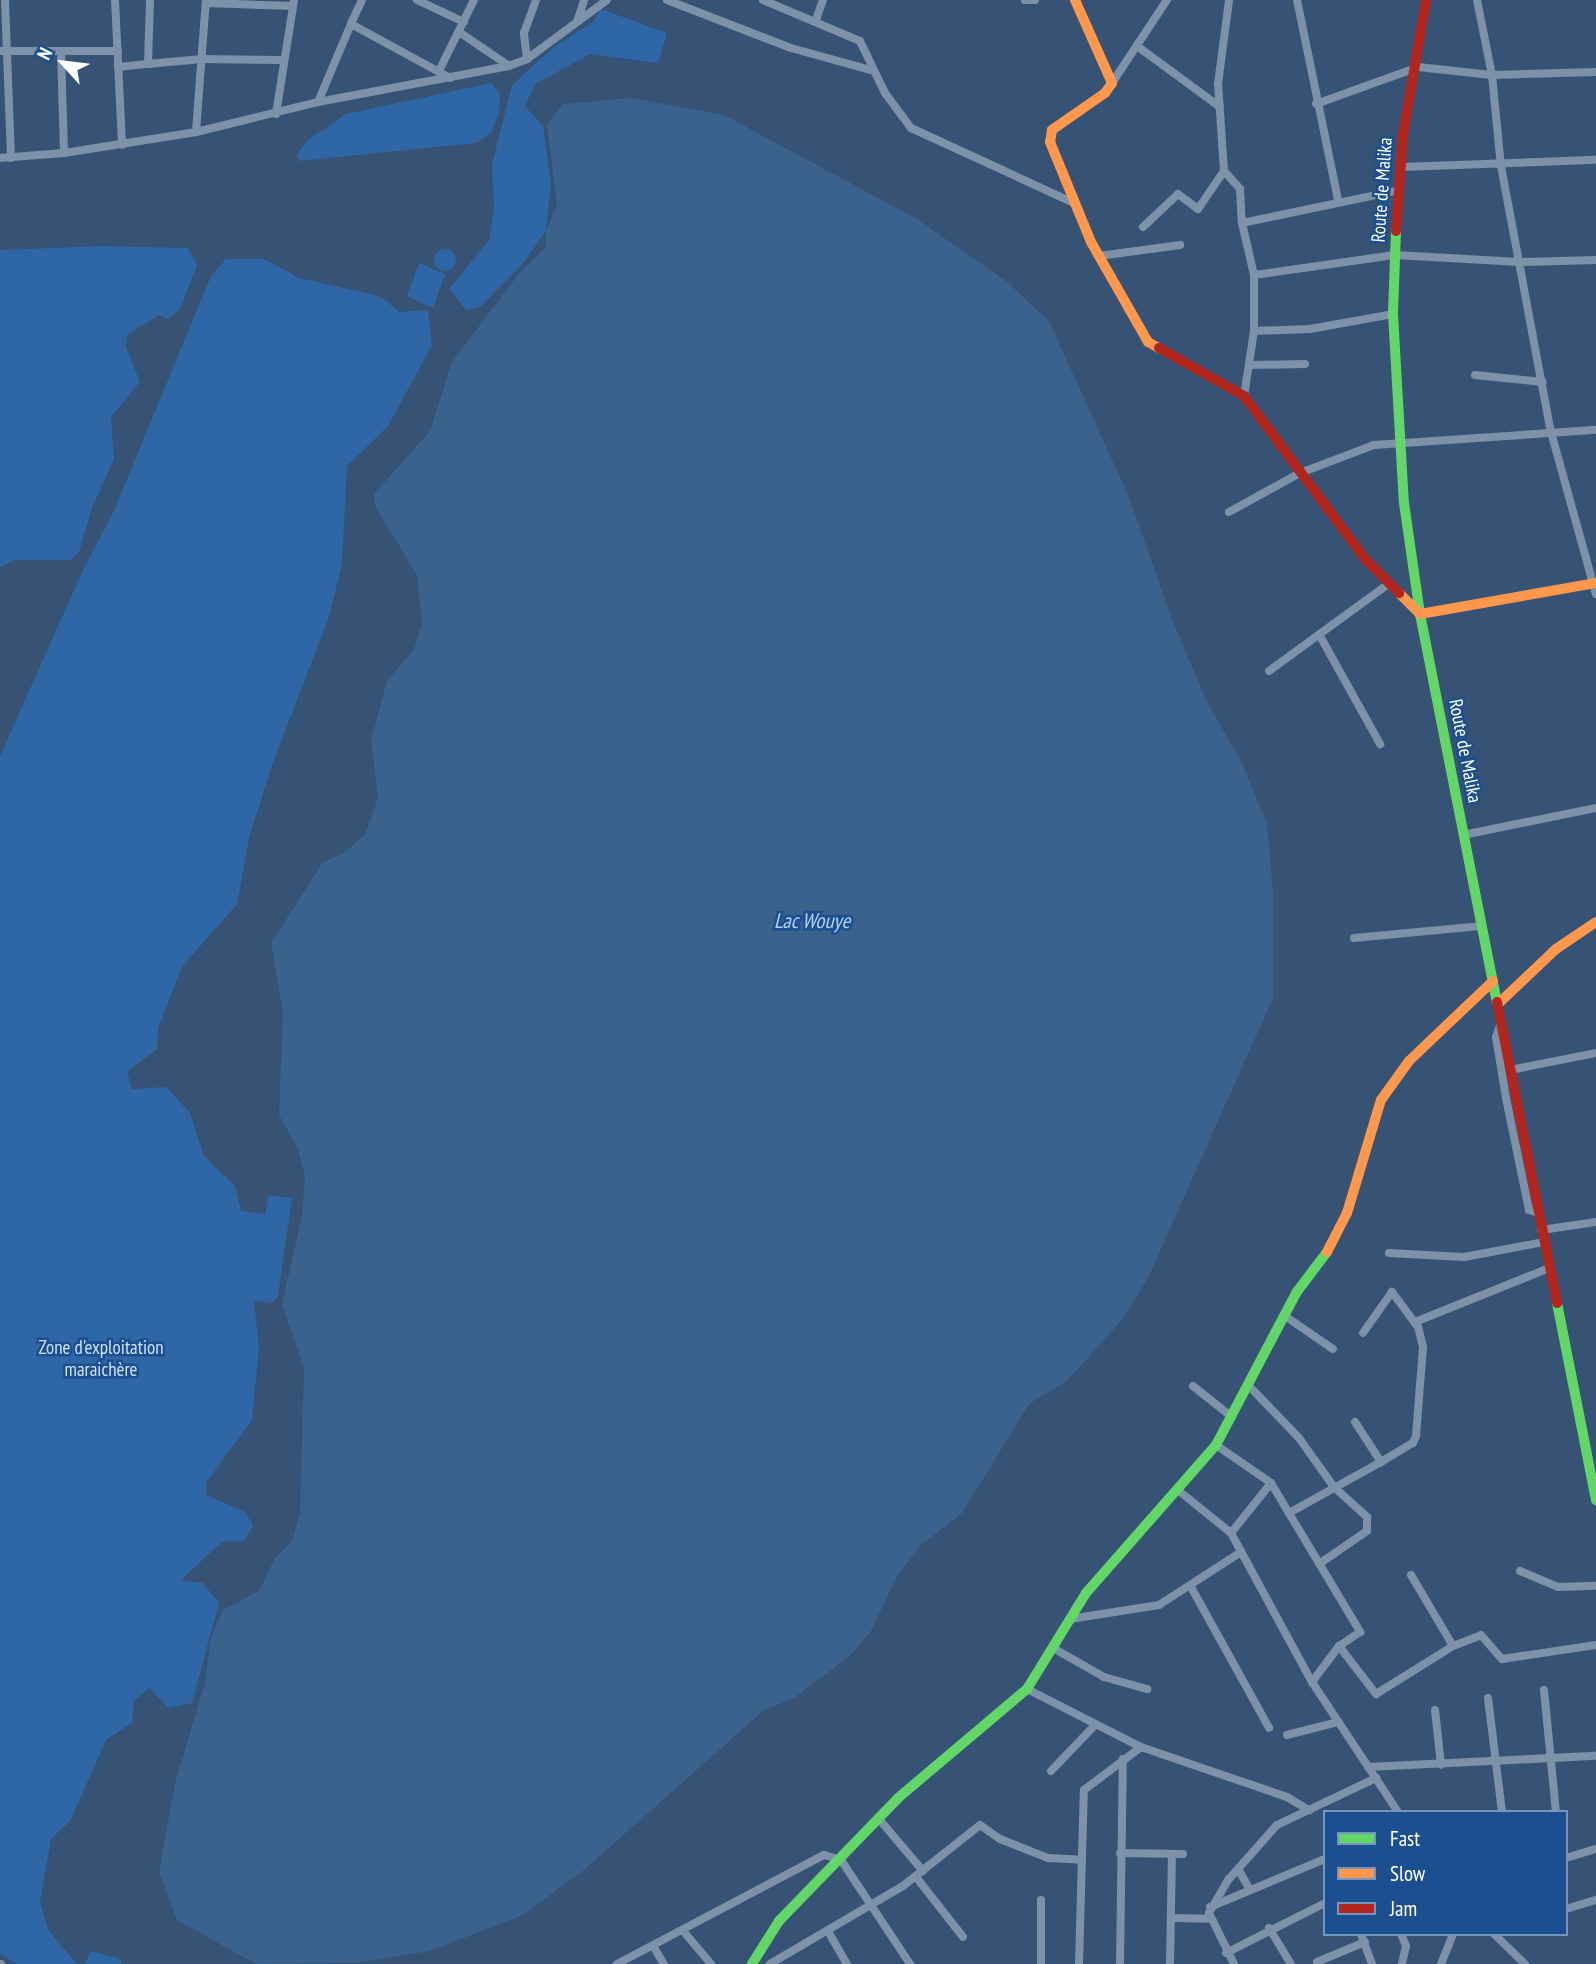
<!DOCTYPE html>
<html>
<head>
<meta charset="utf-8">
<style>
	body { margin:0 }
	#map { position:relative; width:1596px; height:1964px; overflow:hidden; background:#365274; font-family:"PT Sans Narrow",sans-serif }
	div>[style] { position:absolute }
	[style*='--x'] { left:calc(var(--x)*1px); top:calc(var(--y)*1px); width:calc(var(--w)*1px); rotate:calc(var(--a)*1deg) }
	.green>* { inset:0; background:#2f66a5 }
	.round { border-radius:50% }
	.water>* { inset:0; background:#3b618d }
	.street>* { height:8px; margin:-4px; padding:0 4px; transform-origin:4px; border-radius:4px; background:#7d92a8 }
	.fast>* { height:10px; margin:-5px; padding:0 5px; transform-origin:5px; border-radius:5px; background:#63d668 }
	.slow>* { height:10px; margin:-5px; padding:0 5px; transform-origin:5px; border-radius:5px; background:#ff974d }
	.jam>* { height:10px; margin:-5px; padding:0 5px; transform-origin:5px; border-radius:5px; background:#b3261e }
	span { translate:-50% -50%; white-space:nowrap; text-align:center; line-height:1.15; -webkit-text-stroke:5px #1b4f8f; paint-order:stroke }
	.street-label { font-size:19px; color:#fff }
	.park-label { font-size:19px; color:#cfe3fa }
	.water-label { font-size:21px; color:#b5d3f5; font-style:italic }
	.legend { position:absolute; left:1323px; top:1810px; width:245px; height:126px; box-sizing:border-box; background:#1b4f8f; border:2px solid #7695bc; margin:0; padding:9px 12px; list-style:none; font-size:21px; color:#fff }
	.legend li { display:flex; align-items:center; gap:14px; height:35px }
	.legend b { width:35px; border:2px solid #7695bc }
	.north { position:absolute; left:28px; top:28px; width:70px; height:70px; -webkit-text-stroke:5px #1b4f8f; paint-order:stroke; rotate:297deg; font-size:19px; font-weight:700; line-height:28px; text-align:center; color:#fff }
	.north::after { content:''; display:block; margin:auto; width:24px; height:32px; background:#fff; clip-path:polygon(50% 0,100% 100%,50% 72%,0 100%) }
</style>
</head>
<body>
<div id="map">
	<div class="green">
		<div style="clip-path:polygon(601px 9px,667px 33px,658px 63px,590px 54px,535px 84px,525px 106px,543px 126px,551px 183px,546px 231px,521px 266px,481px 306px,467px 311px,449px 289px,489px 240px,494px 210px,492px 164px,512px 85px,554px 47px,593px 22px)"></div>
		<div style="clip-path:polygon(491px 83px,500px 94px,499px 113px,491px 133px,476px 143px,300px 161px,296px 155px,308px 140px,346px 114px)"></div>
		<div style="clip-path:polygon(103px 246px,188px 248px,197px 265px,180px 309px,168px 319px,159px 315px,128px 334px,126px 347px,140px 382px,111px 417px,114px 459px,92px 508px,79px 552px,70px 560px,15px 560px,0 567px,0 250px)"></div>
		<div class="round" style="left:434px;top:249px;width:22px;height:22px"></div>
		<div style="clip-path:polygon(226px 259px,265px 259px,299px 278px,379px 296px,400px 312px,428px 310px,432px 345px,388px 426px,347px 466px,342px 564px,329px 617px,272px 765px,249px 838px,237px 904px,182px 967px,158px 1028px,157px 1049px,127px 1072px,132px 1089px,166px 1087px,190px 1113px,204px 1156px,235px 1186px,241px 1211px,265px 1214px,269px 1195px,292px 1198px,278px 1296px,272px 1303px,254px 1301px,259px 1348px,252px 1420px,206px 1483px,207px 1495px,245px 1512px,253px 1525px,244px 1541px,222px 1542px,181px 1580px,203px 1583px,219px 1603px,192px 1703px,168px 1708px,149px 1688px,134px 1701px,132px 1723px,106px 1740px,70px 1821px,51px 1839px,40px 1902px,49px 1931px,77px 1964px,17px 1964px,0 1954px,0 756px,84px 568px,113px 513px,211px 276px)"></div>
		<div style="clip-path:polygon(419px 263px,445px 274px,433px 308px,407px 296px)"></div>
		<div style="clip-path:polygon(90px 1951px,121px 1959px,121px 1964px,85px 1964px)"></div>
	</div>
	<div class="water">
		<div style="clip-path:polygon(631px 98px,724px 115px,917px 219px,1006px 281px,1049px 321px,1129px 497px,1172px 619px,1207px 702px,1242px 763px,1267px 824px,1273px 891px,1273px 998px,1148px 1278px,1122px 1320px,1068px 1380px,1029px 1404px,962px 1513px,921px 1545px,896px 1578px,871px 1631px,850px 1656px,794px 1698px,763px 1711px,584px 1870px,523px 1915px,430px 1951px,357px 1963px,256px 1964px,177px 1920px,159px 1872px,175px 1783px,205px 1683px,211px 1637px,223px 1610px,259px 1591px,275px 1558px,292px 1541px,300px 1514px,304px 1368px,282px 1304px,302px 1216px,305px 1176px,297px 1147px,279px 1115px,283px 1012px,271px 943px,323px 862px,341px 855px,365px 835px,378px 798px,371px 740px,387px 681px,414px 649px,422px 623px,417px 575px,375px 506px,374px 494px,430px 431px,452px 362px,520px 272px,546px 247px,546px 231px,557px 205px,547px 124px,563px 104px)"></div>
	</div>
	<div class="street">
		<div style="--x:5;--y:0;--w:158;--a:87.8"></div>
		<div style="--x:115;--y:0;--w:145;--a:87.2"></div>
		<div style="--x:362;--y:0;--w:26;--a:115"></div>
		<div style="--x:351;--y:24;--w:113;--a:28.6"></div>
		<div style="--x:417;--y:0;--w:52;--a:25.1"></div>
		<div style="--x:667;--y:0;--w:133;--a:21.2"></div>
		<div style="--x:791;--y:48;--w:83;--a:15.4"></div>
		<div style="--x:763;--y:0;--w:105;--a:22.9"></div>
		<div style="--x:860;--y:41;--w:58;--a:64.3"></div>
		<div style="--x:885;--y:93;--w:44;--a:53.4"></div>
		<div style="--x:911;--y:128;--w:179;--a:24.7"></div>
		<div style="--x:1025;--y:0;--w:10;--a:0"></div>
		<div style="--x:1297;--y:0;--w:204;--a:78.4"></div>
		<div style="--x:1477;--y:0;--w:76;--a:78.7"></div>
		<div style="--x:1492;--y:75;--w:91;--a:84.4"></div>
		<div style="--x:1501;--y:166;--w:271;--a:79.4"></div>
		<div style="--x:1551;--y:432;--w:168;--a:74.5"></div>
		<div style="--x:206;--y:3;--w:87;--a:2"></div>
		<div style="--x:816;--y:20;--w:21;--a:-71"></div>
		<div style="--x:577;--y:22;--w:23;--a:-72"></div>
		<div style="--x:459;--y:32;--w:60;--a:34.2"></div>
		<div style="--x:1137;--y:46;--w:103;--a:36.3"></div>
		<div style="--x:0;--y:51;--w:118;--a:0"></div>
		<div style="--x:61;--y:51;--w:102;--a:88.3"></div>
		<div style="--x:527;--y:59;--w:26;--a:-97"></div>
		<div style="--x:524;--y:33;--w:35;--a:-70"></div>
		<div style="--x:148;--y:64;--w:54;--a:-5.3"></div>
		<div style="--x:202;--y:59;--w:82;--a:0.7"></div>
		<div style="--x:118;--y:67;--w:30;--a:-6"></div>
		<div style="--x:148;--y:64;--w:64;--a:-88.2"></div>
		<div style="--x:439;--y:71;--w:79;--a:-63.8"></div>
		<div style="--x:1112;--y:83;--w:100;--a:-56.5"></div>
		<div style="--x:318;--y:102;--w:85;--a:-67.1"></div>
		<div style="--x:1316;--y:104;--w:109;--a:-19.9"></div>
		<div style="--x:1418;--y:67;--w:74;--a:6.2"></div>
		<div style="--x:1492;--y:75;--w:104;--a:-1.7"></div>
		<div style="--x:276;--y:114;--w:115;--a:-81"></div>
		<div style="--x:196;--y:132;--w:132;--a:-85.7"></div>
		<div style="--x:0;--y:158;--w:64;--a:-4.5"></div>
		<div style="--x:64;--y:153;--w:134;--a:-9"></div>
		<div style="--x:196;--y:132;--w:126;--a:-13.8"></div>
		<div style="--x:318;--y:102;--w:194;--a:-10.7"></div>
		<div style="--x:509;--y:66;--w:19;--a:-21"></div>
		<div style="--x:527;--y:59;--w:99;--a:-36.4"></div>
		<div style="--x:1401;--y:167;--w:195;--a:-2.1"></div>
		<div style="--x:1224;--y:171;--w:24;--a:48"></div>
		<div style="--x:1240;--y:189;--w:34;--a:87"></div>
		<div style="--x:1242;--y:223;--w:53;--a:77"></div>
		<div style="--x:1254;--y:275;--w:56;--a:90"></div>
		<div style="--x:1254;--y:331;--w:66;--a:98.7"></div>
		<div style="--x:1242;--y:223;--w:161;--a:-11.8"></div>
		<div style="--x:1143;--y:227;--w:48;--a:-43.3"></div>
		<div style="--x:1178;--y:194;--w:25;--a:37"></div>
		<div style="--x:1198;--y:209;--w:46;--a:-55.6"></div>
		<div style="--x:1224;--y:171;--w:87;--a:-93.9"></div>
		<div style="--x:1218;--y:84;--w:85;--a:-82.5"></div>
		<div style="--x:1099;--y:256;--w:82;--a:-7.7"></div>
		<div style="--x:1254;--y:275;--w:142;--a:-8.1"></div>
		<div style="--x:1395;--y:255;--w:125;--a:3.2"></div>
		<div style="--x:1520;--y:262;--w:76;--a:-1.5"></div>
		<div style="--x:1254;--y:331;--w:56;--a:-2"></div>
		<div style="--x:1310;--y:329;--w:84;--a:-10.2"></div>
		<div style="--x:1250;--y:365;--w:55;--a:-1"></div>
		<div style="--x:1475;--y:375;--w:68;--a:5.9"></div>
		<div style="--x:1229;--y:512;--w:81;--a:-28.8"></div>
		<div style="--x:1300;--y:473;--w:79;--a:-20.7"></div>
		<div style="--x:1374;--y:445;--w:223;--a:-3.9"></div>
		<div style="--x:1320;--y:636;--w:124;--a:60.9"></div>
		<div style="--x:1269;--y:671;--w:146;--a:-36.1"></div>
		<div style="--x:1463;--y:835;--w:136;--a:-11.5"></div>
		<div style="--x:1354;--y:938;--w:129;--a:-5.4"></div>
		<div style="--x:1501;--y:1022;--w:16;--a:108"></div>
		<div style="--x:1496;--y:1037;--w:62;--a:80.7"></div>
		<div style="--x:1506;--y:1098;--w:114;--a:78.4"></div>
		<div style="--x:1529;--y:1210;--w:9;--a:18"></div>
		<div style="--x:1510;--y:1070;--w:88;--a:-11.2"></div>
		<div style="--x:1541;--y:1230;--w:56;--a:-8.3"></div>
		<div style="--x:1389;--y:1253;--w:75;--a:3.1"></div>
		<div style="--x:1464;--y:1257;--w:81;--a:-10.6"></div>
		<div style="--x:1285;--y:1316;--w:58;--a:34.5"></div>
		<div style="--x:1415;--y:1322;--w:144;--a:-21.9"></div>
		<div style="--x:1193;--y:1386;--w:50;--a:38.5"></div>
		<div style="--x:1250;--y:1387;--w:71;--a:46.1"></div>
		<div style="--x:1299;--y:1438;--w:60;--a:54.5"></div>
		<div style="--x:1334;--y:1487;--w:45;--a:42.3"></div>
		<div style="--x:1367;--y:1517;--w:14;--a:90"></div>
		<div style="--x:1367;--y:1531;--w:58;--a:145.5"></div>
		<div style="--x:1355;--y:1422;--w:48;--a:57"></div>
		<div style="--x:1381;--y:1462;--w:37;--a:-31"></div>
		<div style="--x:1413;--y:1443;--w:8;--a:-67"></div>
		<div style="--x:1416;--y:1436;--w:89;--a:-85.5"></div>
		<div style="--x:1423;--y:1347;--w:21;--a:-104"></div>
		<div style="--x:1418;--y:1327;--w:44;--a:-126.6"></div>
		<div style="--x:1392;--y:1292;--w:50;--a:125.3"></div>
		<div style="--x:1216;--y:1445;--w:67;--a:34.6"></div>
		<div style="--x:1271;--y:1483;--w:174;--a:59.1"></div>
		<div style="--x:1360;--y:1632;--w:25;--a:146"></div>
		<div style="--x:1339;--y:1646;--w:45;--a:126.9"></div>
		<div style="--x:1179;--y:1491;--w:67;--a:38.9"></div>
		<div style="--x:1231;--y:1533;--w:170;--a:61.5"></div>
		<div style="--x:1312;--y:1682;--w:156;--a:56.5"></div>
		<div style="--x:1289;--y:1513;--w:105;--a:-29"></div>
		<div style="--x:1231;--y:1533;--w:64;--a:-51.3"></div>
		<div style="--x:1520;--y:1571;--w:41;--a:22.8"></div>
		<div style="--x:1558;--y:1587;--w:38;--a:-2"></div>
		<div style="--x:1411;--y:1575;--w:82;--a:59.4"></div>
		<div style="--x:1191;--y:1587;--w:161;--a:61"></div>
		<div style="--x:1070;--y:1619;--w:90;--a:-8.9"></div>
		<div style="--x:1159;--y:1605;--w:98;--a:-32.9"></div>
		<div style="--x:1339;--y:1646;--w:61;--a:52.4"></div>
		<div style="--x:1376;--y:1694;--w:91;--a:-31.9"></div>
		<div style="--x:1453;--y:1646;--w:30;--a:-21"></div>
		<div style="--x:1481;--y:1635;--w:32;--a:49"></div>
		<div style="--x:1502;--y:1659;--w:95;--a:-8.5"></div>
		<div style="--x:1053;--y:1648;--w:59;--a:29.6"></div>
		<div style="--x:1104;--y:1677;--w:45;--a:15.6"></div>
		<div style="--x:1027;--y:1689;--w:128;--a:27"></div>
		<div style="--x:1141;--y:1747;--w:154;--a:18.9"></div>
		<div style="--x:1287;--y:1797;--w:26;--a:31"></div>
		<div style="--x:1544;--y:1690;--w:123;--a:84.4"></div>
		<div style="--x:1488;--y:1698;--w:115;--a:83"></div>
		<div style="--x:1435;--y:1710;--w:55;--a:83.8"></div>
		<div style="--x:1287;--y:1735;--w:53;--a:-14.3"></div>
		<div style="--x:1368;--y:1767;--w:228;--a:-2.8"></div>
		<div style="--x:1051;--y:1771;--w:64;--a:-46.3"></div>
		<div style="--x:879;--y:1819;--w:68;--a:49.8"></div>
		<div style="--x:1120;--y:1853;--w:63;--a:0.9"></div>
		<div style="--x:1566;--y:1858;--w:31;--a:-17"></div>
		<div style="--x:1238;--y:1869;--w:24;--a:60"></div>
		<div style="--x:916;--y:1877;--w:76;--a:51.9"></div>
		<div style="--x:1210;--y:1907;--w:125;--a:-22.7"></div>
		<div style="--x:1566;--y:1909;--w:31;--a:-17"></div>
		<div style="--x:1171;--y:1918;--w:39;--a:1"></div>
		<div style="--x:1269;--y:1928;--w:42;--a:58.6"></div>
		<div style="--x:684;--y:1932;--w:42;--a:49.8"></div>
		<div style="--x:829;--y:1933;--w:36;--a:60"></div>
		<div style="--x:1361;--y:1934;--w:32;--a:70"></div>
		<div style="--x:1401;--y:1934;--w:13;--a:67"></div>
		<div style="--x:1406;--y:1946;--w:18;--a:103"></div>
		<div style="--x:1494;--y:1934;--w:43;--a:44.1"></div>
		<div style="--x:653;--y:1946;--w:21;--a:59"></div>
		<div style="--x:1226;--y:1953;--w:111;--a:-26.8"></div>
		<div style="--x:1317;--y:1962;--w:52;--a:-22.6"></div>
		<div style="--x:0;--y:1964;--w:1;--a:0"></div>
		<div style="--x:617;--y:1964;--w:234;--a:-27.8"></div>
		<div style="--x:824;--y:1855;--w:18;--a:16"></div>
		<div style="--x:841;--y:1860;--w:125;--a:56.4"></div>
		<div style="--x:770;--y:1964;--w:154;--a:-30.4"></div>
		<div style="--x:903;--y:1886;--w:98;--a:-38.4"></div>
		<div style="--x:980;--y:1825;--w:24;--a:35"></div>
		<div style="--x:1000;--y:1839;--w:52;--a:21.6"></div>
		<div style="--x:1048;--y:1858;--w:34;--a:3"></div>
		<div style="--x:1041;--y:1964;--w:64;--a:-90"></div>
		<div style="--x:1079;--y:1964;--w:174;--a:-88.4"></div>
		<div style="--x:1084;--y:1790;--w:71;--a:-37"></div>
		<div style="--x:1120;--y:1964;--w:205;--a:-89.2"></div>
		<div style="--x:1170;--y:1964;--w:110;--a:-89"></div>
		<div style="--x:1234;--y:1964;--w:57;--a:-116.1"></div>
		<div style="--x:1209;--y:1913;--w:39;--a:-60"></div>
		<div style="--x:1229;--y:1879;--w:72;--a:-48.4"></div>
		<div style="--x:1277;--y:1825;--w:110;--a:-25.4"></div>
		<div style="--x:1441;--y:1964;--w:32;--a:-68"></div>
	</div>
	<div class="fast">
		<div style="--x:1396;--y:231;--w:83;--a:92.1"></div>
		<div style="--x:1393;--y:314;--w:189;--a:86.7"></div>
		<div style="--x:1404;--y:503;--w:112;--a:81.8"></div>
		<div style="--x:1420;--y:614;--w:396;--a:78.8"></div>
		<div style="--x:1557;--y:1303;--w:201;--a:78.8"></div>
		<div style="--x:752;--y:1964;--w:51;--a:-57.9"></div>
		<div style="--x:779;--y:1921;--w:171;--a:-45.9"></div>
		<div style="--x:898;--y:1798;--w:169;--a:-40.2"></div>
		<div style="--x:1027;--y:1689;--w:113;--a:-58.4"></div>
		<div style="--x:1086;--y:1593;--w:197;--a:-48.7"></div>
		<div style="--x:1216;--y:1445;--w:172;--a:-62.2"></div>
		<div style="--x:1296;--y:1293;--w:51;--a:-52.9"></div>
	</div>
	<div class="slow">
		<div style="--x:1075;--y:0;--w:91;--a:66"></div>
		<div style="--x:1112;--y:83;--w:12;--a:125"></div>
		<div style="--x:1105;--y:93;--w:65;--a:145.1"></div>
		<div style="--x:1052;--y:130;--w:12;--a:99"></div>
		<div style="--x:1050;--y:142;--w:108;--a:67.7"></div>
		<div style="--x:1091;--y:242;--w:115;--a:60.3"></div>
		<div style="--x:1148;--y:342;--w:13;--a:29"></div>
		<div style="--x:1399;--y:593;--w:30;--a:45"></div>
		<div style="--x:1420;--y:614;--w:179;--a:-10"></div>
		<div style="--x:1498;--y:1004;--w:80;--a:-43.5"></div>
		<div style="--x:1556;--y:949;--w:48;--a:-34"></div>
		<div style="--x:1327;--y:1252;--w:44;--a:-62.9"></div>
		<div style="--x:1347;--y:1213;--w:118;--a:-73.3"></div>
		<div style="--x:1381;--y:1100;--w:48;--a:-54.3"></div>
		<div style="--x:1409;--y:1061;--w:116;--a:-43.6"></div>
	</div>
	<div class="jam">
		<div style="--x:1396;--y:231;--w:96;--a:-85.8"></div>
		<div style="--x:1403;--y:135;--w:137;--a:-80.3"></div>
		<div style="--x:1159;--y:348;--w:98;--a:29.5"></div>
		<div style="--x:1244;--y:396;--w:204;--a:53.4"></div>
		<div style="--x:1366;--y:560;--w:47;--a:45"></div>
		<div style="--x:1497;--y:1002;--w:307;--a:78.7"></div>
	</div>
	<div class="street-label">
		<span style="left:1382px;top:190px;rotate:-86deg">Route de Malika</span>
		<span style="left:1465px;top:751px;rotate:79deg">Route de Malika</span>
	</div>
	<div class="park-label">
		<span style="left:101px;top:1359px">Zone d'exploitation<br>maraichère</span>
	</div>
	<div class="water-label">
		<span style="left:812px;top:921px">Lac Wouye</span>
	</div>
	<ul class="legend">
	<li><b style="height:9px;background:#63d668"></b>Fast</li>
	<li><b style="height:9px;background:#ff974d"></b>Slow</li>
	<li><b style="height:9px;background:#b3261e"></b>Jam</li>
	</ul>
	<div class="north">N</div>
</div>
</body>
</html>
